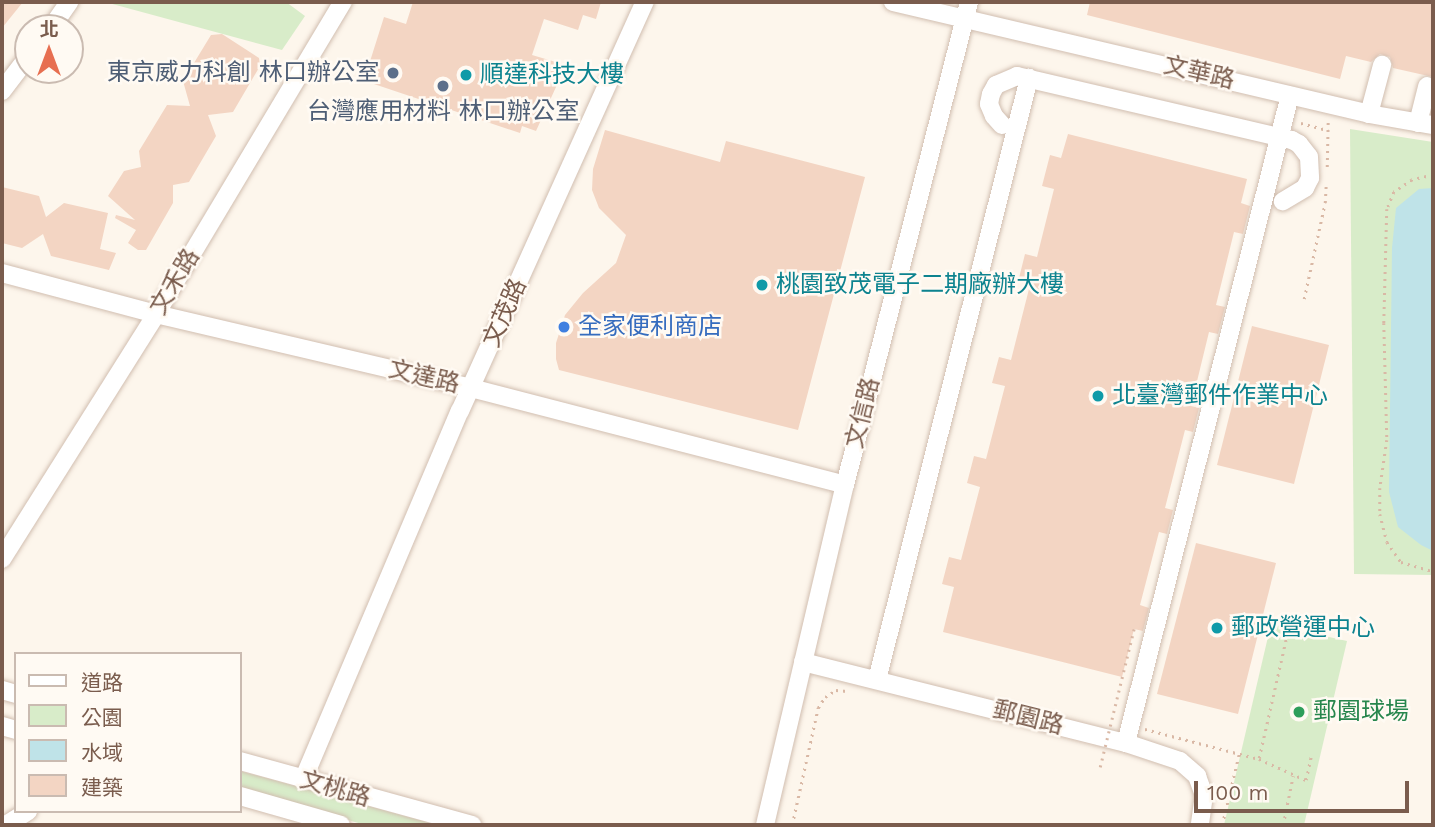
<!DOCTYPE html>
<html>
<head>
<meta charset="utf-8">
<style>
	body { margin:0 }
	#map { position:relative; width:1435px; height:827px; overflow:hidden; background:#fdf6ec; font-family:"Work Sans","Noto Sans TC",sans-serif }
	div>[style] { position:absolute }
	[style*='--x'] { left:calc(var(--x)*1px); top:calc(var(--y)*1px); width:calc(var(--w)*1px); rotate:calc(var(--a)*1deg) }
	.green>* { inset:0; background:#d8ecc9 }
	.water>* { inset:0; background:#bfe3e8 }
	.building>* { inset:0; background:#f3d5c3 }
	.path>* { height:2.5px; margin-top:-1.25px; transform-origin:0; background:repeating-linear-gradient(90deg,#d9b8a5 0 2px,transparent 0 7px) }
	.roads { filter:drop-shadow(0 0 2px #d1beb0) drop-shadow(0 0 2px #d1beb0) }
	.minor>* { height:18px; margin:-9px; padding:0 9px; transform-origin:9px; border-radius:9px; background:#fff }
	.path-bridge>* { height:2.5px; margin-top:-1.25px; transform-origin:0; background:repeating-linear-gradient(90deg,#d9b8a5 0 2px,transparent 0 7px) }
	.dots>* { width:19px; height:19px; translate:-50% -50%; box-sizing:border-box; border:4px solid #fffaf3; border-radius:50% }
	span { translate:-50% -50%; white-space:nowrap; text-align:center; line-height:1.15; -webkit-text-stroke:5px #fffaf3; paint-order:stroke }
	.service-label { font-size:24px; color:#4e5e75 }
	.right { translate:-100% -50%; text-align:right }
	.street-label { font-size:24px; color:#7a5c4d }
	.culture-label { font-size:24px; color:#0d838f }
	.left { translate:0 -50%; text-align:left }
	.shop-label { font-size:24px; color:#366cbe }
	.leisure-label { font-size:24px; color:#27864d }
	.frame { position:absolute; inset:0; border:4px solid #7a5c4d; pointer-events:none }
	.legend { position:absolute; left:14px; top:652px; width:228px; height:161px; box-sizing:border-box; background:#fffaf3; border:2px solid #cabbb1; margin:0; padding:9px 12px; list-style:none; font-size:21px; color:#7a5c4d }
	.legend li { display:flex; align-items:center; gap:14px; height:35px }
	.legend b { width:35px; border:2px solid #cabbb1 }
	.north { position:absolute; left:14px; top:14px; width:70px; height:70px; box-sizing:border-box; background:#fffaf3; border:2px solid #cabbb1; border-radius:50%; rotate:0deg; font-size:19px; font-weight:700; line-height:28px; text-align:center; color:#7a5c4d }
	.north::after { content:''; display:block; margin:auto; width:24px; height:32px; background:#e76f51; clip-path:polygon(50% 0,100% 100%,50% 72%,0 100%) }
	.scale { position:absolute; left:1194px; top:781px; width:215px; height:32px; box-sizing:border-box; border:4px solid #7a5c4d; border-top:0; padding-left:9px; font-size:21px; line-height:24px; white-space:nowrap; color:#7a5c4d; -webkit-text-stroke:5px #fffaf3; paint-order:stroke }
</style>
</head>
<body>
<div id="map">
	<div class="green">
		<div style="clip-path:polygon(105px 2px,286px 2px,305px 16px,282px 50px)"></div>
		<div style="clip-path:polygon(1350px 129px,1433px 142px,1433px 575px,1354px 574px)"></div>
		<div style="clip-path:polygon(1271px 624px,1347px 641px,1304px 825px,1224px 825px)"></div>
		<div style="clip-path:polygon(240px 771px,437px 825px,365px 825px,240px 788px)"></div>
	</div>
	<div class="water">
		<div style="clip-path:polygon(1433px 188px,1433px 551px,1421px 545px,1398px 527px,1389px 492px,1392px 248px,1396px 208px,1419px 189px)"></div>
	</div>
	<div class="building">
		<div style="clip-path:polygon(2px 2px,23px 2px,2px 28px)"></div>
		<div style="clip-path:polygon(413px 2px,601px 2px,596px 19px,583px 15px,578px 30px,544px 19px,532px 55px,566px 65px,536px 131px,522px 126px,520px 133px,371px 83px,373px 76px,366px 74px,384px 17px,406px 24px)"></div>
		<div style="clip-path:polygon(1090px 2px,1433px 2px,1433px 77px,1393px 68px,1390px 57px,1380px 54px,1371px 62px,1346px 56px,1340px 79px,1087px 15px)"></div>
		<div style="clip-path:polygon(222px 34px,259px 58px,260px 66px,233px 112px,208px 115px,216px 136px,189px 182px,173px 185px,173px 203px,146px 250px,138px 250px,128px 243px,136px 230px,115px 218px,116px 215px,135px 220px,108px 196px,124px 171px,141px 167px,139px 151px,167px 105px,190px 106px,183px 81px,211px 35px)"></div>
		<div style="clip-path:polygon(605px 130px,720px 162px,726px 141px,865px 177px,798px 430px,559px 370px,556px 359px,556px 343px,565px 315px,583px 293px,616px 263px,626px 235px,599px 208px,592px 190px,593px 169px)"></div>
		<div style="clip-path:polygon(1068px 134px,1247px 179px,1241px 203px,1250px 206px,1243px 234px,1234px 232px,1216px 305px,1225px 307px,1218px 334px,1209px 332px,1191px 406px,1199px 408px,1193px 432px,1185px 430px,1165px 508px,1173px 510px,1167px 534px,1159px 532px,1140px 605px,1149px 608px,1143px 631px,1134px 629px,1122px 677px,943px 632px,954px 587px,942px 584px,949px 557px,961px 560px,980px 487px,967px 483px,974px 456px,986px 459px,1005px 386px,992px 383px,999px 357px,1011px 360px,1030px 285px,1018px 282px,1025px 254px,1037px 257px,1054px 189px,1042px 186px,1050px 155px,1061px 158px)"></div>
		<div style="clip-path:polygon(2px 187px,39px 196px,46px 217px,64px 203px,108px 213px,100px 249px,116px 253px,109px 270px,51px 256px,43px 234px,22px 248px,2px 243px)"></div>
		<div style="clip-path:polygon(1252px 326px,1329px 345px,1294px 484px,1217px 465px)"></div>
		<div style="clip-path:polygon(1196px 543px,1276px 563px,1238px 714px,1157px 694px)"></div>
	</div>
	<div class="path">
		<div style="--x:1301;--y:123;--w:28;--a:15"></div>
		<div style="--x:1327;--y:167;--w:46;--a:-88.8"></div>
		<div style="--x:1433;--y:175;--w:22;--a:167"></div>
		<div style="--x:1412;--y:180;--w:22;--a:146"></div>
		<div style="--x:1394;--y:192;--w:18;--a:112"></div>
		<div style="--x:1387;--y:209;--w:114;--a:91.5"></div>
		<div style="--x:1384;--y:323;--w:117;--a:88.5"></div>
		<div style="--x:1387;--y:440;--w:49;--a:98.3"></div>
		<div style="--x:1380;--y:488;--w:26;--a:90"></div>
		<div style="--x:1380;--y:514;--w:29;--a:76"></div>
		<div style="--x:1387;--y:542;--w:24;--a:55"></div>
		<div style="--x:1401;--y:562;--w:33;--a:16"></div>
		<div style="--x:1304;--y:299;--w:98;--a:-77.7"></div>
		<div style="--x:1325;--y:203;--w:19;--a:-87"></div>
		<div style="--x:1145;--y:729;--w:118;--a:14.7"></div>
		<div style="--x:1259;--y:759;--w:51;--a:24.1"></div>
		<div style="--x:1306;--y:780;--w:24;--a:-78"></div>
		<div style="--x:1259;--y:758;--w:126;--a:-77.2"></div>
		<div style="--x:792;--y:825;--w:120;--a:-77.5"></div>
		<div style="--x:818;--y:708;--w:13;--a:-58"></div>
		<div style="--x:825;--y:697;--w:13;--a:-32"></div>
		<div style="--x:836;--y:690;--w:11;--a:5"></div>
		<div style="--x:1222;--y:825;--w:73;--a:-76.5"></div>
		<div style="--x:1283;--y:825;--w:50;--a:-78.5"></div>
	</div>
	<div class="roads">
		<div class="minor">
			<div style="--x:893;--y:2;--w:489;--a:13.2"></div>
			<div style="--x:1369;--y:114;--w:65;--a:9.8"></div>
			<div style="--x:51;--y:28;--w:32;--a:-55"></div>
			<div style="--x:2;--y:91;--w:43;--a:-52.6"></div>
			<div style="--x:1369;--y:114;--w:51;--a:-75.1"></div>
			<div style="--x:1418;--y:123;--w:38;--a:-76"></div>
			<div style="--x:1002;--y:125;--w:12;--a:-132"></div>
			<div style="--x:994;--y:116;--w:13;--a:-113"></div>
			<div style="--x:989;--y:104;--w:10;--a:-79"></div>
			<div style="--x:991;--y:94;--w:10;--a:-61"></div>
			<div style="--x:996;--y:85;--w:23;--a:-23"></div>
			<div style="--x:1017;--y:76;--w:282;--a:13.1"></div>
			<div style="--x:1292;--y:140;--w:8;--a:30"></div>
			<div style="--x:1299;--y:144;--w:16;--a:52"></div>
			<div style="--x:1309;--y:157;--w:21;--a:87"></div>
			<div style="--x:1310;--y:178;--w:11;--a:117"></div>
			<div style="--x:1305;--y:188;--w:26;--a:149"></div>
			<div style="--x:2;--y:273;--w:159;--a:14.9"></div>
			<div style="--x:156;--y:314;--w:324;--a:13.2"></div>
			<div style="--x:471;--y:388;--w:386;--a:14.5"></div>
			<div style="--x:2;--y:559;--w:289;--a:-57.8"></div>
			<div style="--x:156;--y:314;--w:364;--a:-59.1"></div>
			<div style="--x:803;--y:662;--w:333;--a:14.1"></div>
			<div style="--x:1126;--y:743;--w:57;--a:18.4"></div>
			<div style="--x:1180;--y:761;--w:23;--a:41"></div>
			<div style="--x:1197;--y:776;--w:20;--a:70"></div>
			<div style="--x:1204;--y:795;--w:30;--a:98"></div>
			<div style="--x:877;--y:680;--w:621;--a:-75.83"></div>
			<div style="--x:2;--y:690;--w:15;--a:16"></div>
			<div style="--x:2;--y:726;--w:15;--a:16"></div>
			<div style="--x:1126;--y:743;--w:668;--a:-75.8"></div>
			<div style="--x:240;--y:761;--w:241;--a:15.4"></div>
			<div style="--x:303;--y:780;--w:401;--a:-67"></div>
			<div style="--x:460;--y:411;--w:449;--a:-65.7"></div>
			<div style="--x:240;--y:796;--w:105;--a:16"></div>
			<div style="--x:6;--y:825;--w:26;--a:-32"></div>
			<div style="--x:765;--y:825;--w:349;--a:-76.8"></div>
			<div style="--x:845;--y:485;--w:499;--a:-75.6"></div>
		</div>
	</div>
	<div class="path-bridge">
		<div style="--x:1100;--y:767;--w:142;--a:-76.2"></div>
	</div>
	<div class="dots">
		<div style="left:393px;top:73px;background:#5c6f8a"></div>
		<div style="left:466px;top:75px;background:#0f9aa8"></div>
		<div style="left:443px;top:86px;background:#5c6f8a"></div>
		<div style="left:762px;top:285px;background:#0f9aa8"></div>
		<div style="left:564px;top:327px;background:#3f7fe0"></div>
		<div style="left:1098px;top:396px;background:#0f9aa8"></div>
		<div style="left:1217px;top:628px;background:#0f9aa8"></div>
		<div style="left:1299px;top:712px;background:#2e9e5b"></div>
	</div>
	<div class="service-label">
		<span class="right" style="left:379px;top:73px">東京威力科創 林口辦公室</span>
		<span style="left:443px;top:112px">台灣應用材料 林口辦公室</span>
	</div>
	<div class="street-label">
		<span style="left:1199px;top:73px;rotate:13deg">文華路</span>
		<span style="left:175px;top:282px;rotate:-59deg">文禾路</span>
		<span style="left:505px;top:313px;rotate:-66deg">文茂路</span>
		<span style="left:424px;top:377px;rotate:13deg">文達路</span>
		<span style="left:863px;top:413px;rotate:-76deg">文信路</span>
		<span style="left:1028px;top:718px;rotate:14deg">郵園路</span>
		<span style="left:335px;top:789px;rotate:16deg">文桃路</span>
	</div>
	<div class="culture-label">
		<span class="left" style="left:480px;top:75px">順達科技大樓</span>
		<span class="left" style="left:776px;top:285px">桃園致茂電子二期廠辦大樓</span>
		<span class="left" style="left:1112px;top:396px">北臺灣郵件作業中心</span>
		<span class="left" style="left:1231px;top:628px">郵政營運中心</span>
	</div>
	<div class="shop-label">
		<span class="left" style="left:578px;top:327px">全家便利商店</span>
	</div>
	<div class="leisure-label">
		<span class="left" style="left:1313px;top:712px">郵園球場</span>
	</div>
	<div class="frame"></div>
	<ul class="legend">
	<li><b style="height:9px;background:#fff"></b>道路</li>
	<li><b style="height:19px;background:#d8ecc9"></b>公園</li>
	<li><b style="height:19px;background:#bfe3e8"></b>水域</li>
	<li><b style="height:19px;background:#f3d5c3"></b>建築</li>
	</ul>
	<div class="north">北</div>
	<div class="scale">100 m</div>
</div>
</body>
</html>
